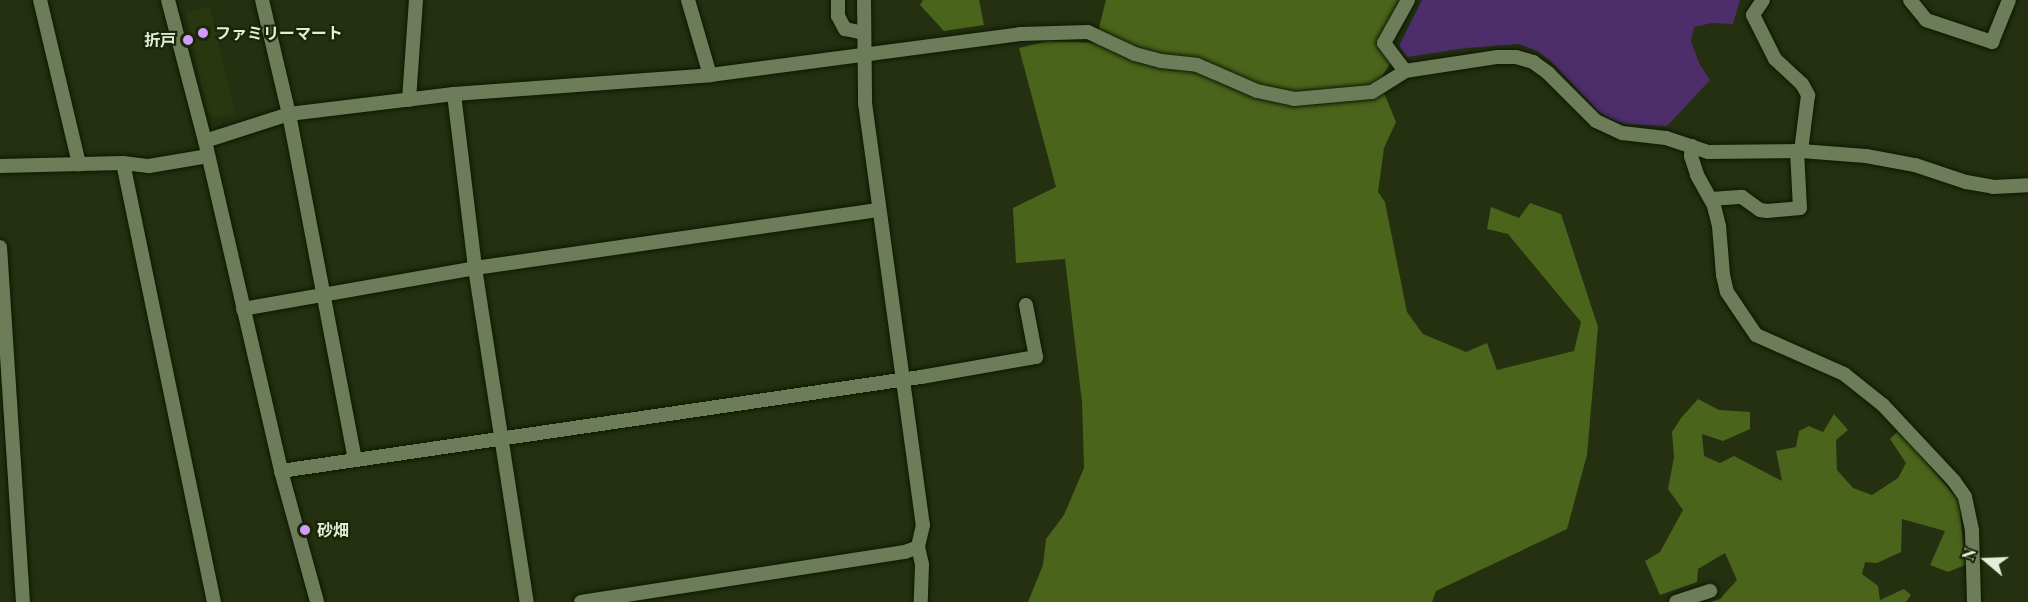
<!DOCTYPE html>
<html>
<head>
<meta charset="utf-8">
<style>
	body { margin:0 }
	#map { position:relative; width:2028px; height:602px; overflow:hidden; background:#243010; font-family:"Playfair Display","Noto Sans JP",serif }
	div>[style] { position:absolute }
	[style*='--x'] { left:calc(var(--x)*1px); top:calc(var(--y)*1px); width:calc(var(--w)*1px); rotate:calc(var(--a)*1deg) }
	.built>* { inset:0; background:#28370f }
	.forest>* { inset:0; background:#4a641b }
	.water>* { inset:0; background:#4e2e6a }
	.roads { filter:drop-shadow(0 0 2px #0d1800) drop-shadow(0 0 2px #0d1800) }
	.minor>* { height:14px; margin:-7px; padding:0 7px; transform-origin:7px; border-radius:7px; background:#6d7c59 }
	.dots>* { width:16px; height:16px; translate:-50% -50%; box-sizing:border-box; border:3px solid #1b2606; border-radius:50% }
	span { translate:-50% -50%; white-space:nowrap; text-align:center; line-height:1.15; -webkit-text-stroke:4.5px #1b2606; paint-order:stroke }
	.poi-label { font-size:16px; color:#e4edd9; font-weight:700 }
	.left { translate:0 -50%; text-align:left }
	.right { translate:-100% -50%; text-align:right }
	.north { position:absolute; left:1956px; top:530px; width:60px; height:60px; -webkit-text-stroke:4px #1b2606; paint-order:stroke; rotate:289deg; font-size:16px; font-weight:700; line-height:24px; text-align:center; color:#e4edd9 }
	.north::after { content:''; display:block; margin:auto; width:21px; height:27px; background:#e4edd9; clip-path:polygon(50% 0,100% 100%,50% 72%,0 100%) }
</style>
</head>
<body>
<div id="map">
	<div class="built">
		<div style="clip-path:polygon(210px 7px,235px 114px,216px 118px,207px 112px,186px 12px)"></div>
	</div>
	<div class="forest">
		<div style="clip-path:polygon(923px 0,979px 0,984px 25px,944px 31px,920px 5px)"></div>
		<div style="clip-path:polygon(1106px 0,1400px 0,1378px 41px,1393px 59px,1379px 81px,1396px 122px,1384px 148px,1378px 192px,1385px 202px,1407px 312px,1423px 334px,1466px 352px,1487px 343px,1497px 370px,1574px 351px,1581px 322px,1508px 234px,1487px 229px,1491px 207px,1519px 218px,1530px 203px,1561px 214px,1598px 327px,1587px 455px,1567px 529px,1436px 591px,1432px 602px,1028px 602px,1043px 565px,1046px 539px,1064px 515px,1084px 468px,1082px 402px,1065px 259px,1016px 263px,1013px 208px,1056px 187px,1019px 48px,1049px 41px,1095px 43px)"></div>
		<div style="clip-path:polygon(1698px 399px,1719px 410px,1750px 412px,1750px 429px,1723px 441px,1702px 434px,1704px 456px,1720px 463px,1734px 456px,1782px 481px,1776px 451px,1796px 447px,1799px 431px,1809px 426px,1823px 432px,1834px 414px,1848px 430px,1836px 440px,1837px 470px,1853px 488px,1872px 495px,1898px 478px,1906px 463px,1890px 439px,1899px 430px,1959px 501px,1965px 565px,1948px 572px,1930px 565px,1945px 531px,1902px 519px,1901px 552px,1877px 563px,1865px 562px,1862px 574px,1878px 586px,1880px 600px,1904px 589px,1911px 595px,1906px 602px,1710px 602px,1720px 599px,1737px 580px,1725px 553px,1698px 569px,1697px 582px,1660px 595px,1645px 561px,1660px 552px,1683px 510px,1668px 489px,1674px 457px,1672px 432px,1681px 418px)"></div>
	</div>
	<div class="water">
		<div style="clip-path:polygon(1422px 0,1740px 0,1733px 24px,1712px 23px,1694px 27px,1691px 41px,1699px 63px,1710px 80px,1667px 126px,1626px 124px,1610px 119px,1598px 111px,1552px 62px,1537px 51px,1519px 44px,1466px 48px,1407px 57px,1399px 46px)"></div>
	</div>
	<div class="roads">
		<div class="minor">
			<div style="--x:40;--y:0;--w:169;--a:76.6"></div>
			<div style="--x:168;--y:0;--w:146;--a:75.3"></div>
			<div style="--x:205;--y:141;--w:339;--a:77"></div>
			<div style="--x:281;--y:471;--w:136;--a:74.6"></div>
			<div style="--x:262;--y:0;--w:117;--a:76.7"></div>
			<div style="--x:289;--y:114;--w:352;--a:79.2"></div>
			<div style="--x:688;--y:0;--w:78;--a:73.7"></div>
			<div style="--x:838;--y:0;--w:16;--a:90"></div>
			<div style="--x:838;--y:16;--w:15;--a:62"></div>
			<div style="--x:845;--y:29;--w:19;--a:12"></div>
			<div style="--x:864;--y:0;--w:103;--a:89.4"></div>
			<div style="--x:865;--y:103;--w:426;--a:82.2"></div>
			<div style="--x:923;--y:525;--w:23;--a:103"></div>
			<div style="--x:918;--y:547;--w:18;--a:77"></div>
			<div style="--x:922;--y:565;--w:37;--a:92"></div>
			<div style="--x:1763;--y:0;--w:18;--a:124"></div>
			<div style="--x:1753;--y:15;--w:49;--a:63.4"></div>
			<div style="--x:1775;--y:59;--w:37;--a:43"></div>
			<div style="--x:1802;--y:84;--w:13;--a:61"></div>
			<div style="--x:1808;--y:95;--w:56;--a:97.1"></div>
			<div style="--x:1910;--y:0;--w:26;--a:51"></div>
			<div style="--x:1926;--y:20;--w:70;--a:18.4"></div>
			<div style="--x:1992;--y:42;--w:45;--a:-68"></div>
			<div style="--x:1405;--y:71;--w:35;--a:-127"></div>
			<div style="--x:1384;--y:43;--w:49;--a:-60.8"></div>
			<div style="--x:454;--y:94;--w:175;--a:83.1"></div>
			<div style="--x:475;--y:268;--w:338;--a:81.2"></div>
			<div style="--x:409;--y:100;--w:100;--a:-86"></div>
			<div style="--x:205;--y:141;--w:88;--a:-17.8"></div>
			<div style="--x:289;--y:114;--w:166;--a:-6.9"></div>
			<div style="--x:454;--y:94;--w:257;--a:-4.2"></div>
			<div style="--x:710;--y:75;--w:313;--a:-7.5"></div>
			<div style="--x:1020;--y:34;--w:68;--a:-1.7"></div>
			<div style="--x:1088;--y:32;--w:52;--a:25.1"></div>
			<div style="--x:1135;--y:54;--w:27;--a:15"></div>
			<div style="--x:1161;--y:61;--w:36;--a:6"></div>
			<div style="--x:1197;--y:65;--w:65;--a:23.4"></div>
			<div style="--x:1257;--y:91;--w:38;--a:12"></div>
			<div style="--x:1294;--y:99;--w:78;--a:-5.1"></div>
			<div style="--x:1372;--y:92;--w:39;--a:-32"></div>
			<div style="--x:1405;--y:71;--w:94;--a:-8.6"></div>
			<div style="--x:1498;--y:57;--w:18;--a:0"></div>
			<div style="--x:1516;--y:57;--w:18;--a:16"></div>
			<div style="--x:1533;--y:62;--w:19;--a:36"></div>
			<div style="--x:1548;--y:73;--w:68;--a:45"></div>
			<div style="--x:1596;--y:121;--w:29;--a:25"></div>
			<div style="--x:1622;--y:133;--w:44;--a:6.5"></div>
			<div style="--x:1666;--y:138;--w:44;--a:18.4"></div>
			<div style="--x:1708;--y:152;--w:93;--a:-0.6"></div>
			<div style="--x:1801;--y:151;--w:65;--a:4.4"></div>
			<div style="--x:1866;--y:156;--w:50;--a:10.4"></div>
			<div style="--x:1915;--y:165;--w:54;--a:18.4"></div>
			<div style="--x:1966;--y:182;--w:27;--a:10"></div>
			<div style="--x:1993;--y:187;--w:35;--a:-3"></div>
			<div style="--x:1692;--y:146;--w:10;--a:96"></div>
			<div style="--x:1691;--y:156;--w:20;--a:72"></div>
			<div style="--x:1697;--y:175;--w:35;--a:61"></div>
			<div style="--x:1714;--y:206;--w:21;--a:76"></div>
			<div style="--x:1719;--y:226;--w:49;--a:85.3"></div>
			<div style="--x:1723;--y:275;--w:17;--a:77"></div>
			<div style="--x:1727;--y:292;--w:52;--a:56"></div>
			<div style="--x:1756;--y:335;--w:96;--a:23.9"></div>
			<div style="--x:1844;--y:374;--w:50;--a:38.5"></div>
			<div style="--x:1883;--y:405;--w:104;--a:46.9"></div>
			<div style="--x:1954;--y:481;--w:19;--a:55"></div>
			<div style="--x:1965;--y:497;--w:35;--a:78"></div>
			<div style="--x:1972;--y:531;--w:71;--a:88.4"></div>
			<div style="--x:123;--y:163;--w:448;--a:78.3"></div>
			<div style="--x:0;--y:166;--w:123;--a:-1.4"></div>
			<div style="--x:123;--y:163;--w:26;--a:7"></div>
			<div style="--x:149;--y:166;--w:60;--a:-9.6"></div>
			<div style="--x:1711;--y:199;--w:31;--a:-4"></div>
			<div style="--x:1742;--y:197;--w:22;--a:36"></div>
			<div style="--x:1760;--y:210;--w:7;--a:8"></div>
			<div style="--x:1767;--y:211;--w:33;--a:-5"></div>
			<div style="--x:1800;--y:208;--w:57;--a:-93"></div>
			<div style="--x:0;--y:247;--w:356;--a:86.3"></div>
			<div style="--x:243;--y:309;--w:236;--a:-10"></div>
			<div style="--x:475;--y:268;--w:407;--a:-8.2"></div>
			<div style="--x:281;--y:471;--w:647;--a:-8.36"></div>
			<div style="--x:921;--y:377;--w:117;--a:-9.9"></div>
			<div style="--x:1036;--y:357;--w:53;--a:-100.9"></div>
			<div style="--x:581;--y:602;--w:328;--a:-8.8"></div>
			<div style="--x:905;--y:552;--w:14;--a:-21"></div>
			<div style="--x:1676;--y:602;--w:36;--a:-18"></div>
		</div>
	</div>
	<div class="dots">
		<div style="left:203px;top:33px;background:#d09dff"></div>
		<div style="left:188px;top:40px;background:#d09dff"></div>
		<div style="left:305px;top:530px;background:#d09dff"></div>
	</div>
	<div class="poi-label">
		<span class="left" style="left:215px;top:33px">ファミリーマート</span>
		<span class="right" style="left:176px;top:40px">折戸</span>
		<span class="left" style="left:317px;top:530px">砂畑</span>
	</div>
	<div class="north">N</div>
</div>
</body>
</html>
